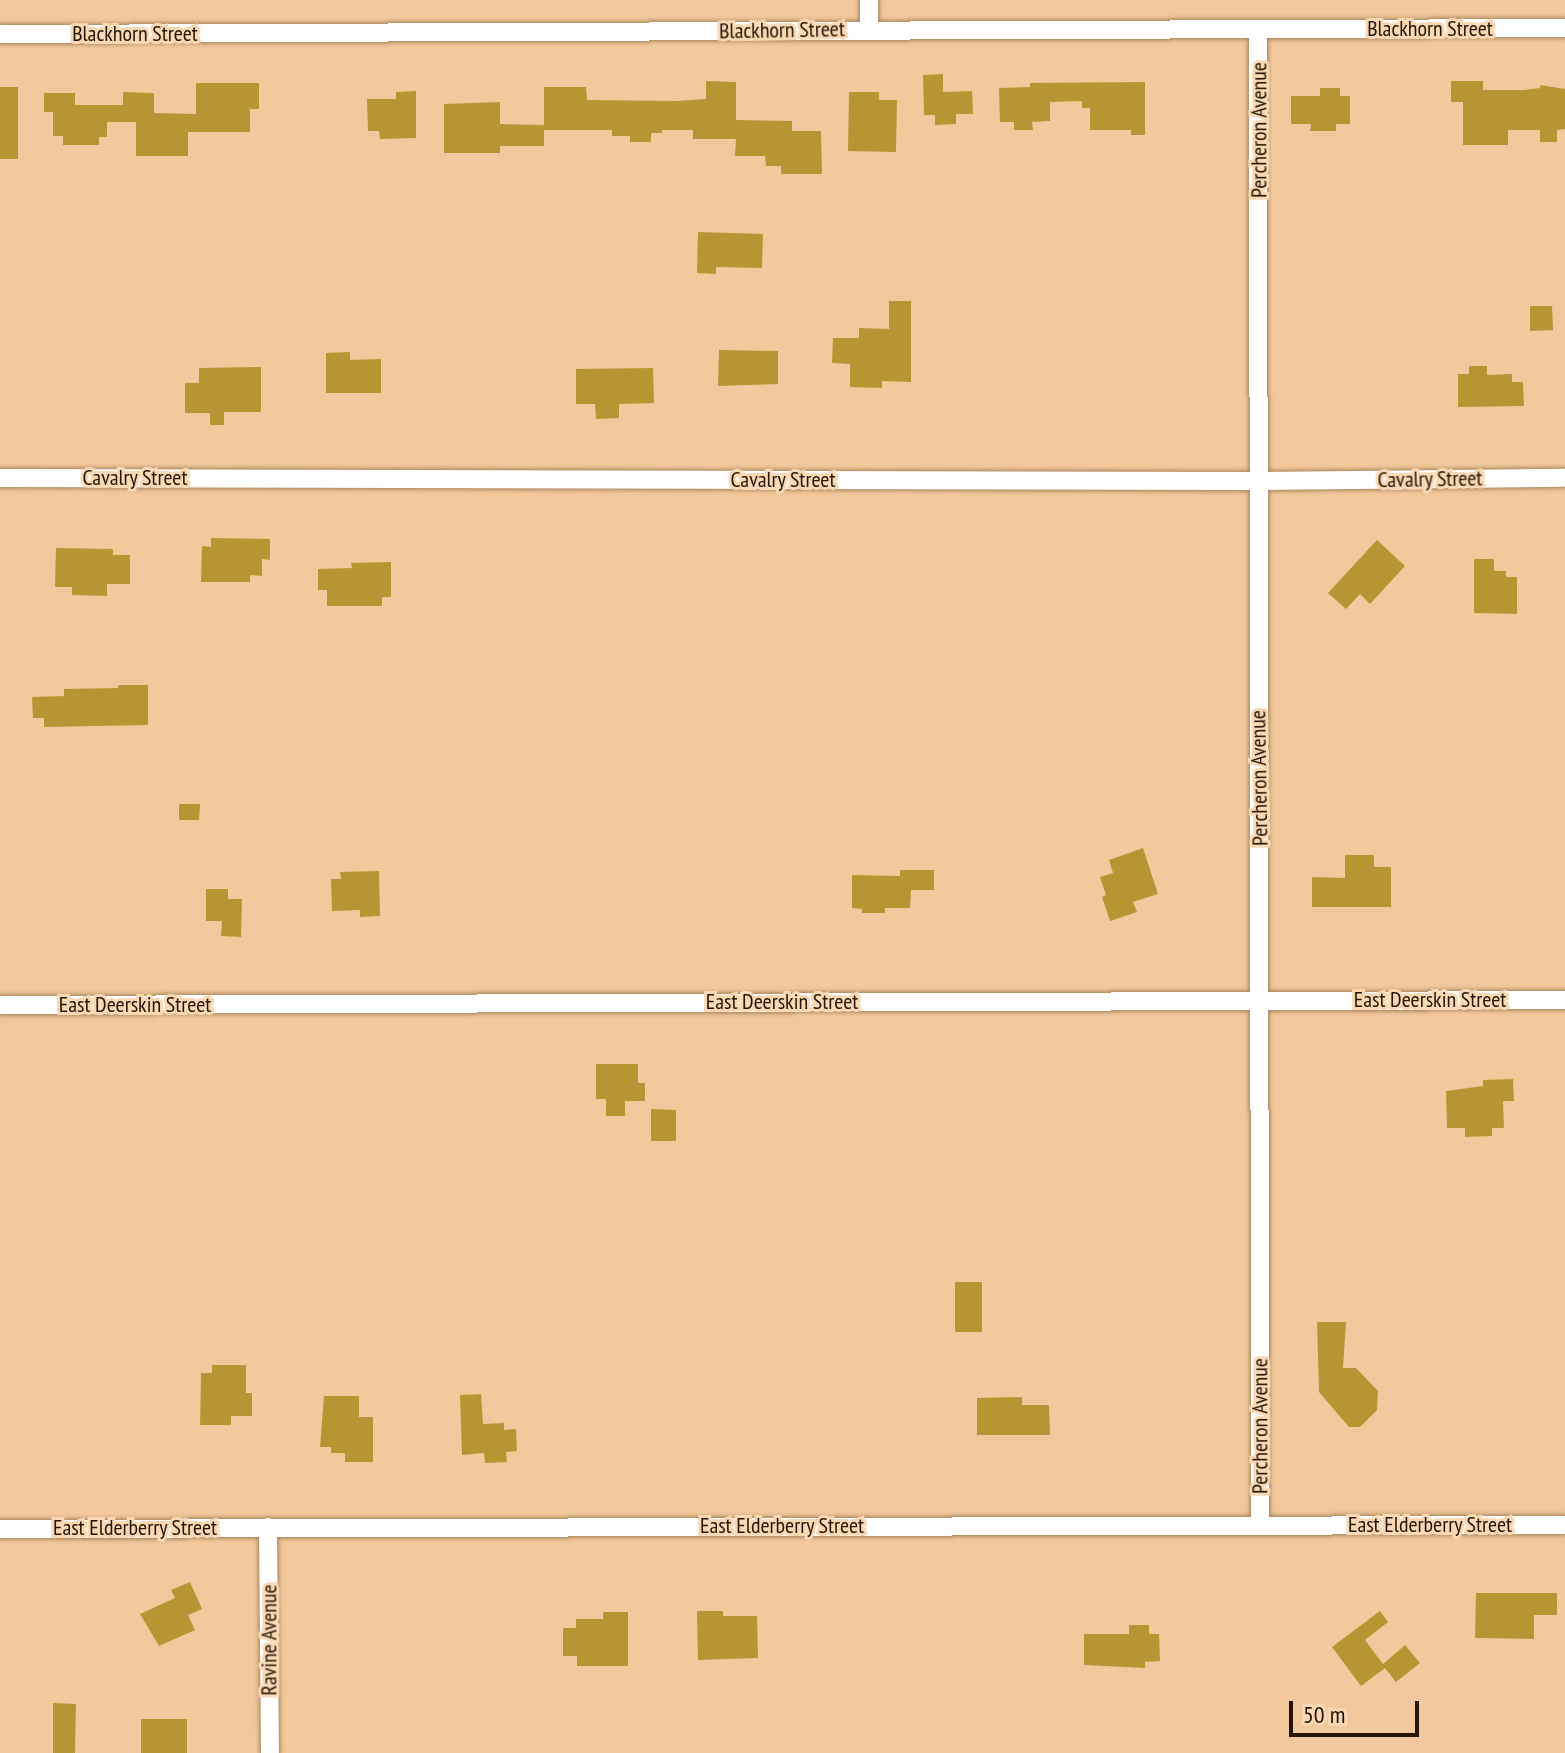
<!DOCTYPE html>
<html>
<head>
<meta charset="utf-8">
<style>
	body { margin:0 }
	#map { position:relative; width:1565px; height:1753px; overflow:hidden; background:#f2c99d; font-family:"PT Sans Narrow",sans-serif }
	div>[style] { position:absolute }
	[style*='--x'] { left:calc(var(--x)*1px); top:calc(var(--y)*1px); width:calc(var(--w)*1px); rotate:calc(var(--a)*1deg) }
	.building>* { inset:0; background:#b89533 }
	.roads { filter:drop-shadow(0 0 2px #ab845a) drop-shadow(0 0 2px #ab845a) }
	.minor>* { height:18px; margin:-9px; padding:0 9px; transform-origin:9px; border-radius:9px; background:#fff }
	span { translate:-50% -50%; white-space:nowrap; text-align:center; line-height:1.15; -webkit-text-stroke:6px #f9d8b4; paint-order:stroke }
	.street-label { font-size:22px; color:#241505 }
	.scale { position:absolute; left:1289px; top:1701px; width:130px; height:36px; box-sizing:border-box; border:4px solid #241505; border-top:0; padding-left:10px; font-size:24px; line-height:28px; white-space:nowrap; color:#241505; -webkit-text-stroke:6px #f9d8b4; paint-order:stroke }
</style>
</head>
<body>
<div id="map">
	<div class="building">
		<div style="clip-path:polygon(943px 74px,943px 92px,972px 91px,973px 114px,956px 114px,956px 124px,935px 125px,935px 115px,924px 115px,923px 75px)"></div>
		<div style="clip-path:polygon(706px 81px,736px 82px,736px 120px,792px 121px,792px 131px,821px 131px,822px 174px,781px 174px,781px 166px,766px 166px,765px 156px,735px 156px,736px 139px,693px 139px,693px 130px,662px 130px,662px 133px,651px 133px,651px 142px,630px 142px,630px 136px,612px 136px,612px 130px,544px 130px,544px 127px,544px 146px,500px 146px,500px 153px,444px 153px,444px 104px,500px 102px,500px 124px,544px 125px,544px 87px,586px 87px,587px 100px,677px 101px,706px 99px)"></div>
		<div style="clip-path:polygon(1451px 81px,1483px 81px,1483px 90px,1524px 90px,1540px 88px,1540px 85px,1565px 89px,1565px 129px,1557px 130px,1557px 142px,1540px 142px,1540px 130px,1508px 130px,1508px 145px,1463px 145px,1463px 102px,1451px 102px)"></div>
		<div style="clip-path:polygon(1145px 82px,1145px 135px,1131px 135px,1131px 130px,1090px 130px,1090px 108px,1082px 108px,1082px 101px,1050px 102px,1050px 121px,1032px 122px,1033px 130px,1014px 130px,1014px 122px,1000px 122px,999px 88px,1030px 87px,1030px 83px)"></div>
		<div style="clip-path:polygon(196px 83px,259px 83px,259px 109px,250px 109px,250px 132px,188px 132px,188px 156px,136px 156px,136px 122px,107px 122px,107px 137px,99px 137px,99px 145px,63px 145px,63px 136px,53px 136px,53px 112px,44px 112px,44px 93px,75px 93px,75px 105px,123px 105px,123px 92px,154px 93px,154px 113px,196px 114px)"></div>
		<div style="clip-path:polygon(0 87px,18px 87px,18px 159px,0 159px)"></div>
		<div style="clip-path:polygon(1320px 88px,1340px 88px,1340px 96px,1350px 96px,1350px 124px,1336px 124px,1336px 131px,1310px 131px,1311px 124px,1291px 124px,1291px 96px,1320px 96px)"></div>
		<div style="clip-path:polygon(416px 91px,416px 138px,380px 139px,379px 131px,368px 131px,367px 99px,396px 99px,396px 92px)"></div>
		<div style="clip-path:polygon(849px 92px,879px 92px,879px 100px,897px 100px,896px 152px,848px 151px)"></div>
		<div style="clip-path:polygon(698px 232px,763px 234px,762px 268px,716px 267px,716px 274px,697px 273px)"></div>
		<div style="clip-path:polygon(889px 301px,911px 301px,911px 382px,882px 381px,882px 388px,850px 387px,850px 364px,832px 363px,833px 338px,859px 338px,859px 328px,889px 329px)"></div>
		<div style="clip-path:polygon(1530px 306px,1552px 306px,1553px 330px,1530px 331px)"></div>
		<div style="clip-path:polygon(719px 350px,778px 351px,778px 384px,718px 386px)"></div>
		<div style="clip-path:polygon(350px 352px,350px 360px,381px 359px,381px 393px,326px 393px,326px 353px)"></div>
		<div style="clip-path:polygon(1469px 366px,1487px 366px,1487px 375px,1512px 374px,1512px 382px,1523px 382px,1524px 406px,1458px 407px,1458px 374px,1469px 374px)"></div>
		<div style="clip-path:polygon(261px 367px,261px 412px,224px 412px,224px 425px,210px 425px,210px 413px,185px 413px,185px 383px,199px 383px,199px 368px)"></div>
		<div style="clip-path:polygon(653px 368px,654px 403px,619px 404px,619px 418px,596px 419px,595px 404px,576px 404px,576px 369px)"></div>
		<div style="clip-path:polygon(211px 538px,270px 539px,270px 560px,262px 559px,262px 576px,250px 575px,250px 582px,201px 582px,202px 546px,211px 547px)"></div>
		<div style="clip-path:polygon(1377px 540px,1405px 566px,1370px 604px,1360px 594px,1346px 609px,1328px 593px)"></div>
		<div style="clip-path:polygon(56px 548px,113px 549px,113px 555px,130px 555px,130px 584px,107px 584px,107px 596px,72px 595px,72px 587px,55px 587px)"></div>
		<div style="clip-path:polygon(1474px 559px,1494px 559px,1494px 571px,1506px 571px,1506px 577px,1517px 577px,1517px 614px,1474px 613px)"></div>
		<div style="clip-path:polygon(391px 562px,391px 597px,382px 597px,382px 606px,327px 606px,327px 590px,318px 590px,318px 569px,352px 568px,351px 563px)"></div>
		<div style="clip-path:polygon(118px 685px,148px 685px,148px 725px,44px 727px,44px 718px,33px 718px,32px 697px,64px 696px,64px 689px,118px 688px)"></div>
		<div style="clip-path:polygon(179px 804px,200px 804px,199px 820px,179px 820px)"></div>
		<div style="clip-path:polygon(1143px 848px,1158px 894px,1133px 902px,1137px 912px,1110px 921px,1102px 897px,1106px 895px,1100px 877px,1113px 873px,1109px 860px)"></div>
		<div style="clip-path:polygon(1345px 855px,1374px 855px,1374px 867px,1391px 867px,1391px 907px,1312px 907px,1312px 877px,1345px 878px)"></div>
		<div style="clip-path:polygon(900px 870px,934px 870px,934px 890px,911px 890px,910px 908px,885px 908px,885px 913px,862px 913px,862px 909px,852px 908px,852px 875px,900px 876px)"></div>
		<div style="clip-path:polygon(379px 871px,380px 916px,360px 917px,360px 910px,332px 911px,331px 879px,341px 879px,340px 872px)"></div>
		<div style="clip-path:polygon(206px 889px,228px 889px,228px 899px,242px 899px,241px 937px,221px 936px,222px 921px,206px 921px)"></div>
		<div style="clip-path:polygon(596px 1064px,638px 1064px,638px 1083px,645px 1083px,645px 1101px,625px 1101px,625px 1116px,606px 1116px,606px 1099px,596px 1099px)"></div>
		<div style="clip-path:polygon(1513px 1079px,1514px 1101px,1503px 1101px,1504px 1128px,1492px 1128px,1492px 1136px,1465px 1137px,1465px 1128px,1447px 1128px,1446px 1091px,1483px 1086px,1483px 1080px)"></div>
		<div style="clip-path:polygon(651px 1109px,676px 1110px,676px 1141px,651px 1141px)"></div>
		<div style="clip-path:polygon(955px 1282px,982px 1282px,982px 1332px,955px 1332px)"></div>
		<div style="clip-path:polygon(1317px 1322px,1346px 1322px,1343px 1368px,1356px 1368px,1378px 1391px,1377px 1410px,1360px 1427px,1349px 1427px,1319px 1392px)"></div>
		<div style="clip-path:polygon(212px 1365px,246px 1365px,246px 1393px,252px 1393px,252px 1416px,231px 1416px,231px 1425px,200px 1425px,201px 1373px,212px 1373px)"></div>
		<div style="clip-path:polygon(481px 1394px,483px 1424px,504px 1423px,504px 1430px,516px 1429px,517px 1451px,506px 1452px,507px 1462px,485px 1463px,484px 1453px,462px 1455px,460px 1395px)"></div>
		<div style="clip-path:polygon(324px 1396px,359px 1396px,359px 1417px,373px 1417px,373px 1462px,345px 1462px,345px 1453px,331px 1453px,331px 1447px,320px 1447px)"></div>
		<div style="clip-path:polygon(1022px 1397px,1022px 1405px,1049px 1405px,1050px 1435px,977px 1435px,977px 1398px)"></div>
		<div style="clip-path:polygon(190px 1582px,202px 1609px,188px 1615px,195px 1630px,159px 1646px,140px 1614px,175px 1598px,171px 1590px)"></div>
		<div style="clip-path:polygon(1476px 1593px,1557px 1593px,1557px 1615px,1534px 1615px,1534px 1639px,1475px 1638px)"></div>
		<div style="clip-path:polygon(697px 1611px,723px 1611px,723px 1616px,757px 1616px,758px 1658px,698px 1660px)"></div>
		<div style="clip-path:polygon(1380px 1611px,1388px 1622px,1365px 1640px,1383px 1664px,1405px 1645px,1420px 1663px,1396px 1682px,1385px 1668px,1361px 1686px,1332px 1647px)"></div>
		<div style="clip-path:polygon(603px 1612px,628px 1612px,628px 1666px,577px 1666px,577px 1656px,563px 1656px,563px 1628px,576px 1628px,576px 1619px,603px 1619px)"></div>
		<div style="clip-path:polygon(1129px 1625px,1149px 1625px,1149px 1634px,1159px 1634px,1160px 1661px,1145px 1662px,1145px 1668px,1084px 1665px,1084px 1634px,1129px 1634px)"></div>
		<div style="clip-path:polygon(53px 1703px,76px 1704px,75px 1753px,53px 1753px)"></div>
		<div style="clip-path:polygon(141px 1719px,187px 1719px,187px 1753px,141px 1753px)"></div>
	</div>
	<div class="roads">
		<div class="minor">
			<div style="--x:869;--y:0;--w:30;--a:90"></div>
			<div style="--x:1258;--y:30;--w:1495;--a:89.92"></div>
			<div style="--x:0;--y:34;--w:1565;--a:-0.22"></div>
			<div style="--x:0;--y:478;--w:1259;--a:0.14"></div>
			<div style="--x:1259;--y:481;--w:306;--a:-0.6"></div>
			<div style="--x:0;--y:1005;--w:1565;--a:-0.18"></div>
			<div style="--x:268;--y:1527;--w:226;--a:89.5"></div>
			<div style="--x:0;--y:1529;--w:1565;--a:-0.15"></div>
		</div>
	</div>
	<div class="street-label">
		<span style="left:1430px;top:29px">Blackhorn Street</span>
		<span style="left:782px;top:30px;rotate:-1deg">Blackhorn Street</span>
		<span style="left:135px;top:34px">Blackhorn Street</span>
		<span style="left:1259px;top:130px;rotate:-90deg">Percheron Avenue</span>
		<span style="left:135px;top:478px">Cavalry Street</span>
		<span style="left:1430px;top:479px;rotate:-1deg">Cavalry Street</span>
		<span style="left:783px;top:480px">Cavalry Street</span>
		<span style="left:1259px;top:778px;rotate:-91deg">Percheron Avenue</span>
		<span style="left:1430px;top:1000px">East Deerskin Street</span>
		<span style="left:782px;top:1002px">East Deerskin Street</span>
		<span style="left:135px;top:1005px">East Deerskin Street</span>
		<span style="left:1260px;top:1426px;rotate:-90deg">Percheron Avenue</span>
		<span style="left:1430px;top:1525px">East Elderberry Street</span>
		<span style="left:782px;top:1526px">East Elderberry Street</span>
		<span style="left:135px;top:1528px">East Elderberry Street</span>
		<span style="left:269px;top:1640px;rotate:-90deg">Ravine Avenue</span>
	</div>
	<div class="scale">50 m</div>
</div>
</body>
</html>
